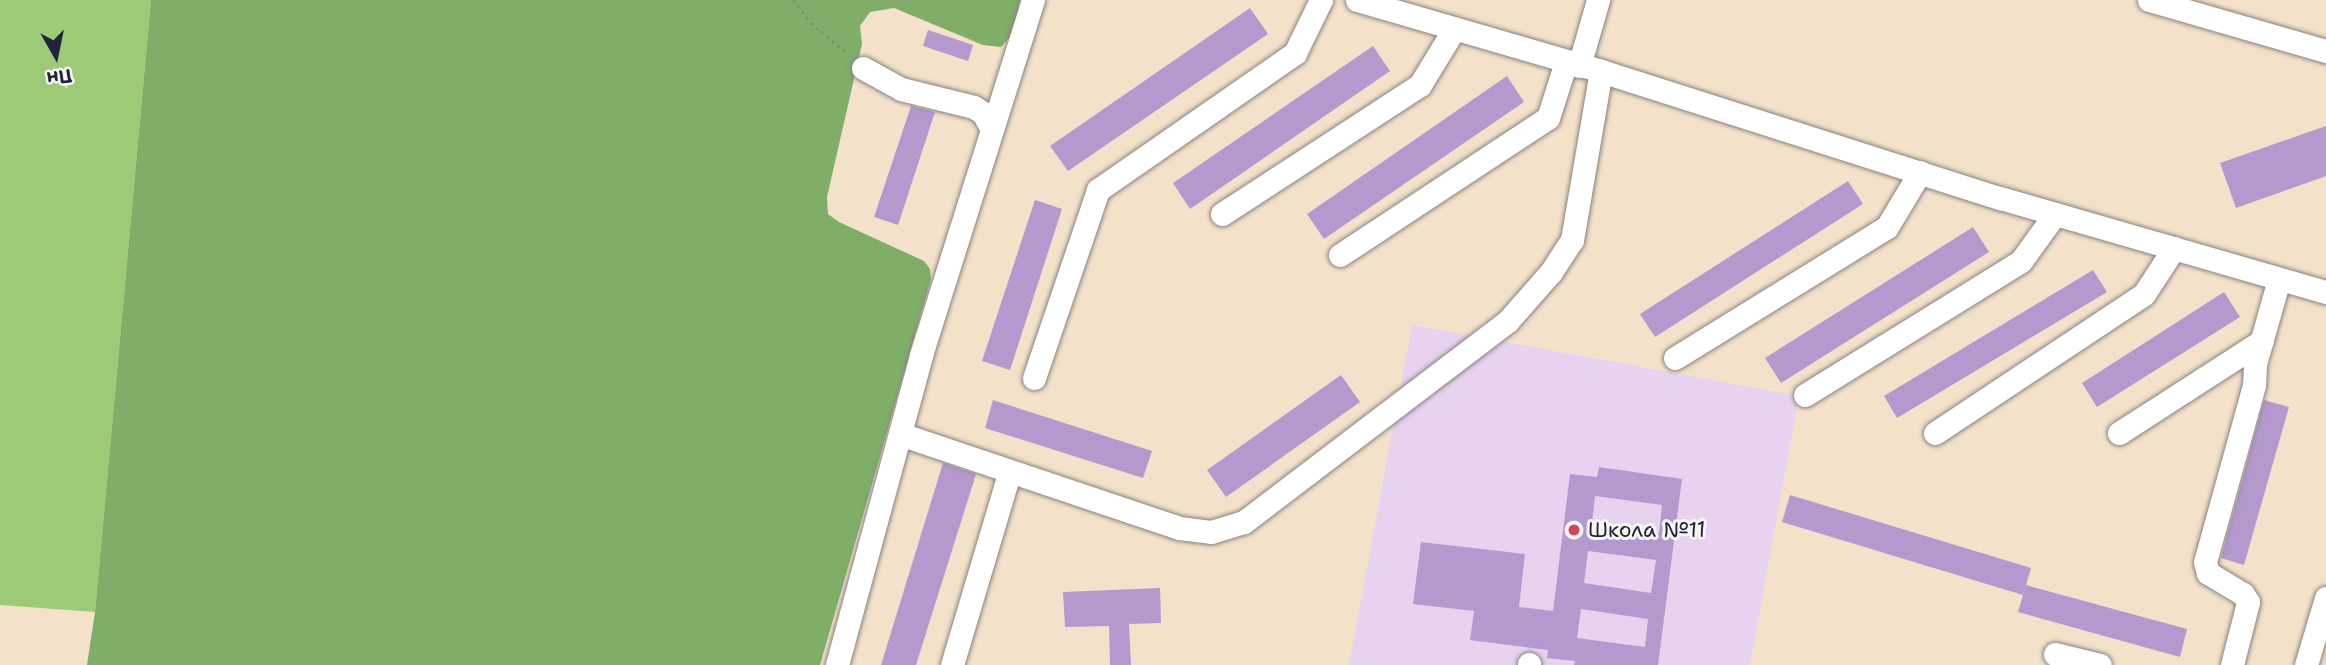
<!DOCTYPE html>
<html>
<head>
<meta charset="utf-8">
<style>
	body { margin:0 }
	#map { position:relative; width:2326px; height:665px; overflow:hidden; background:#f3e2c9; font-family:"Shantell Sans",sans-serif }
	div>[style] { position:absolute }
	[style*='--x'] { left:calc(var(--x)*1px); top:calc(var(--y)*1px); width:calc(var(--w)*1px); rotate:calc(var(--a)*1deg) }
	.built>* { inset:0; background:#e7d2ef }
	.green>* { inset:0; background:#9dca77 }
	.forest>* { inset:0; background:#7eae68 }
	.building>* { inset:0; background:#b399ce }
	.path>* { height:2.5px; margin-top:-1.25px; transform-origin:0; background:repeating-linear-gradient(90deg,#8a8282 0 2px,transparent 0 7px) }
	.roads { filter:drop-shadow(0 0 2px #8a8282) drop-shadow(0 0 2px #8a8282) }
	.minor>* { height:23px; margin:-11.5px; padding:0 11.5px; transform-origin:11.5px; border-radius:11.5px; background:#fff }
	.dots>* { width:19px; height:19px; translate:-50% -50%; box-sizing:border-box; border:4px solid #f6f6f2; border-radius:50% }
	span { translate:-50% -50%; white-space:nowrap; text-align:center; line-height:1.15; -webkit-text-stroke:6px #f6f6f2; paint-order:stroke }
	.poi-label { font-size:21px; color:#22223b }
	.left { translate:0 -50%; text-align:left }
	.north { position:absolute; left:21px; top:21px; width:70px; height:70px; -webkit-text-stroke:5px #f6f6f2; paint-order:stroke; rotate:171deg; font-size:19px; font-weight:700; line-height:28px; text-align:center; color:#22223b }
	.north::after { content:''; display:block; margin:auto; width:24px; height:32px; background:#22223b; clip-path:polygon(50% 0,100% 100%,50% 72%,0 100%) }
</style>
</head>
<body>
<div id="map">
	<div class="built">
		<div style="clip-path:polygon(1412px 325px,1799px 396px,1750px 665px,1349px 665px)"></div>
	</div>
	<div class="green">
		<div style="clip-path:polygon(0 0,151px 0,95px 612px,0 605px)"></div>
	</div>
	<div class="forest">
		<div style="clip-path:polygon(151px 0,1020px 0,1013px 34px,1001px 47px,983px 45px,894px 8px,870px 12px,860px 26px,862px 44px,827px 197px,828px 214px,839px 222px,924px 261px,930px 269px,931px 279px,820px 665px,87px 665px,95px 612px)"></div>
	</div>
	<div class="building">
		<div style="clip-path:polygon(1250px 8px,1268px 34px,1068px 171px,1050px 146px)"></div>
		<div style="clip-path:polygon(928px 30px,973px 45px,968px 61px,923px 46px)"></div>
		<div style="clip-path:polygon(1373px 46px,1390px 71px,1190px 209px,1173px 183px)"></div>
		<div style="clip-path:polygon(1507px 76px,1524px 102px,1324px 239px,1307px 214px)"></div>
		<div style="clip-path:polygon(911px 106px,935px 112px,898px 225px,874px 217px)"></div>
		<div style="clip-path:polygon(2326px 126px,2326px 176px,2236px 208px,2220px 163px)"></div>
		<div style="clip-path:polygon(1848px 181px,1863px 204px,1655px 337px,1640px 314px)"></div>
		<div style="clip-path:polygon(1035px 200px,1062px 209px,1010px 370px,982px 361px)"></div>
		<div style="clip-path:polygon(1973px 227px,1989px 252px,1781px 383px,1765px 358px)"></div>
		<div style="clip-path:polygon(2093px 270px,2107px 292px,1897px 418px,1884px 396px)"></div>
		<div style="clip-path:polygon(2224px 292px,2240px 317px,2097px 407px,2082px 383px)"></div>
		<div style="clip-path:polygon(1341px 375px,1360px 402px,1226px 497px,1207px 470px)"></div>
		<div style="clip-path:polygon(993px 400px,1152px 451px,1143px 478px,985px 428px)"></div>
		<div style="clip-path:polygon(2264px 400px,2289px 407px,2244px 565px,2221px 558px)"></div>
		<div style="clip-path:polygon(943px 463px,976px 474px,916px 665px,881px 665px)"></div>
		<div style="clip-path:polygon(evenodd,1599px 467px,1682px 479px,1658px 665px,1574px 665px,1575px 661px,1547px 658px,1548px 650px,1470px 640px,1474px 611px,1413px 604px,1421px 542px,1525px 554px,1519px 607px,1553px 611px,1570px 474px,1597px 477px,1599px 467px,1595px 496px,1662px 505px,1659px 533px,1592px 523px,1595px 496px,1599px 467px,1588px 551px,1656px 560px,1651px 593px,1584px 583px,1588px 551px,1599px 467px,1581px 609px,1648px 619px,1645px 647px,1577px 638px,1581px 609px)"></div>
		<div style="clip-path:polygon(1790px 495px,2031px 568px,2023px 595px,1782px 522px)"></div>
		<div style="clip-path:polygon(2026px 585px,2187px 629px,2180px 657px,2018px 612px)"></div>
		<div style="clip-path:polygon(1160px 588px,1161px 623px,1129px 624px,1131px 665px,1110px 665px,1109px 626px,1065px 627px,1063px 592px)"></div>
	</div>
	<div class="path">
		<div style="--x:794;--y:0;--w:29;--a:54"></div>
		<div style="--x:811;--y:23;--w:48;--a:40"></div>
	</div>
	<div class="roads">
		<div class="minor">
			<div style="--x:1357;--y:0;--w:254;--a:16.2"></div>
			<div style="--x:1601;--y:71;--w:419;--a:17.7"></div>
			<div style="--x:2000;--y:198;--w:339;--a:16.1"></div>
			<div style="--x:2149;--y:0;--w:184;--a:16.1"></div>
			<div style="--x:1579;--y:66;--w:69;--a:-73.9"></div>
			<div style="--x:863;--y:68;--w:43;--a:28.9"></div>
			<div style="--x:901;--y:89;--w:75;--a:13.9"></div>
			<div style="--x:974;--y:107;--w:11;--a:34"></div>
			<div style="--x:983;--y:113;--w:18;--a:61"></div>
			<div style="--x:1222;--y:214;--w:236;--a:-33.1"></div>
			<div style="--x:1420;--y:85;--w:66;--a:-58.7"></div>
			<div style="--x:1340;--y:255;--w:249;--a:-33.4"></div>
			<div style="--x:1548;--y:118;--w:59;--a:-72.2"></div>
			<div style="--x:1675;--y:358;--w:249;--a:-31.7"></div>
			<div style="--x:1887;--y:227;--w:64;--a:-59"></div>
			<div style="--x:1034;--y:378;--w:199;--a:-71.2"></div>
			<div style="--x:1098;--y:190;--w:240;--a:-34.8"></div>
			<div style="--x:1295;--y:53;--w:59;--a:-63.9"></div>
			<div style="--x:1805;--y:395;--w:254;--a:-31.8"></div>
			<div style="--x:2021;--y:261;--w:58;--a:-54.1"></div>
			<div style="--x:1935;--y:433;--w:251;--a:-33.6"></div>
			<div style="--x:2144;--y:294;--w:55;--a:-56.9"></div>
			<div style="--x:2119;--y:433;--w:170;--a:-32.8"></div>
			<div style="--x:900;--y:434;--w:294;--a:18.6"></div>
			<div style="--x:1179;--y:528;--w:32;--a:7"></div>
			<div style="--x:1211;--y:532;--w:34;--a:-17"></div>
			<div style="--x:1244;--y:522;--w:330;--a:-37.3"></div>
			<div style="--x:1507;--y:322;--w:67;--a:-48.7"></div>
			<div style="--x:1551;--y:272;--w:38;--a:-57"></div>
			<div style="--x:1572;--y:240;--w:171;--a:-80.3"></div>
			<div style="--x:2055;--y:654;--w:46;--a:13.7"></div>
			<div style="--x:837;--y:665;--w:321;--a:-74.8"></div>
			<div style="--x:921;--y:355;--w:372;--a:-72.5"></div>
			<div style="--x:952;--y:665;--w:202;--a:-73.4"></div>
			<div style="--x:1529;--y:665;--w:1;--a:-90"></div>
			<div style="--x:2232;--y:665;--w:65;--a:-75.7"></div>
			<div style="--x:2248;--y:602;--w:9;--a:-122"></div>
			<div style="--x:2243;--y:594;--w:41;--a:-149"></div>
			<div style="--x:2208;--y:573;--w:11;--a:-105"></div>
			<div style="--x:2205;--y:562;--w:184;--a:-74.5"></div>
			<div style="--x:2254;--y:385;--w:21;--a:-87"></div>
			<div style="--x:2255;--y:364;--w:88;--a:-74.2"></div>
			<div style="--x:2306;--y:665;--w:70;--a:-73.4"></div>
		</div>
	</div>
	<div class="dots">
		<div style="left:1574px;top:530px;background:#d1495b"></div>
	</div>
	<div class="poi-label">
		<span class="left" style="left:1588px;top:530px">Школа №11</span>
	</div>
	<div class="north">Пн</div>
</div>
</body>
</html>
